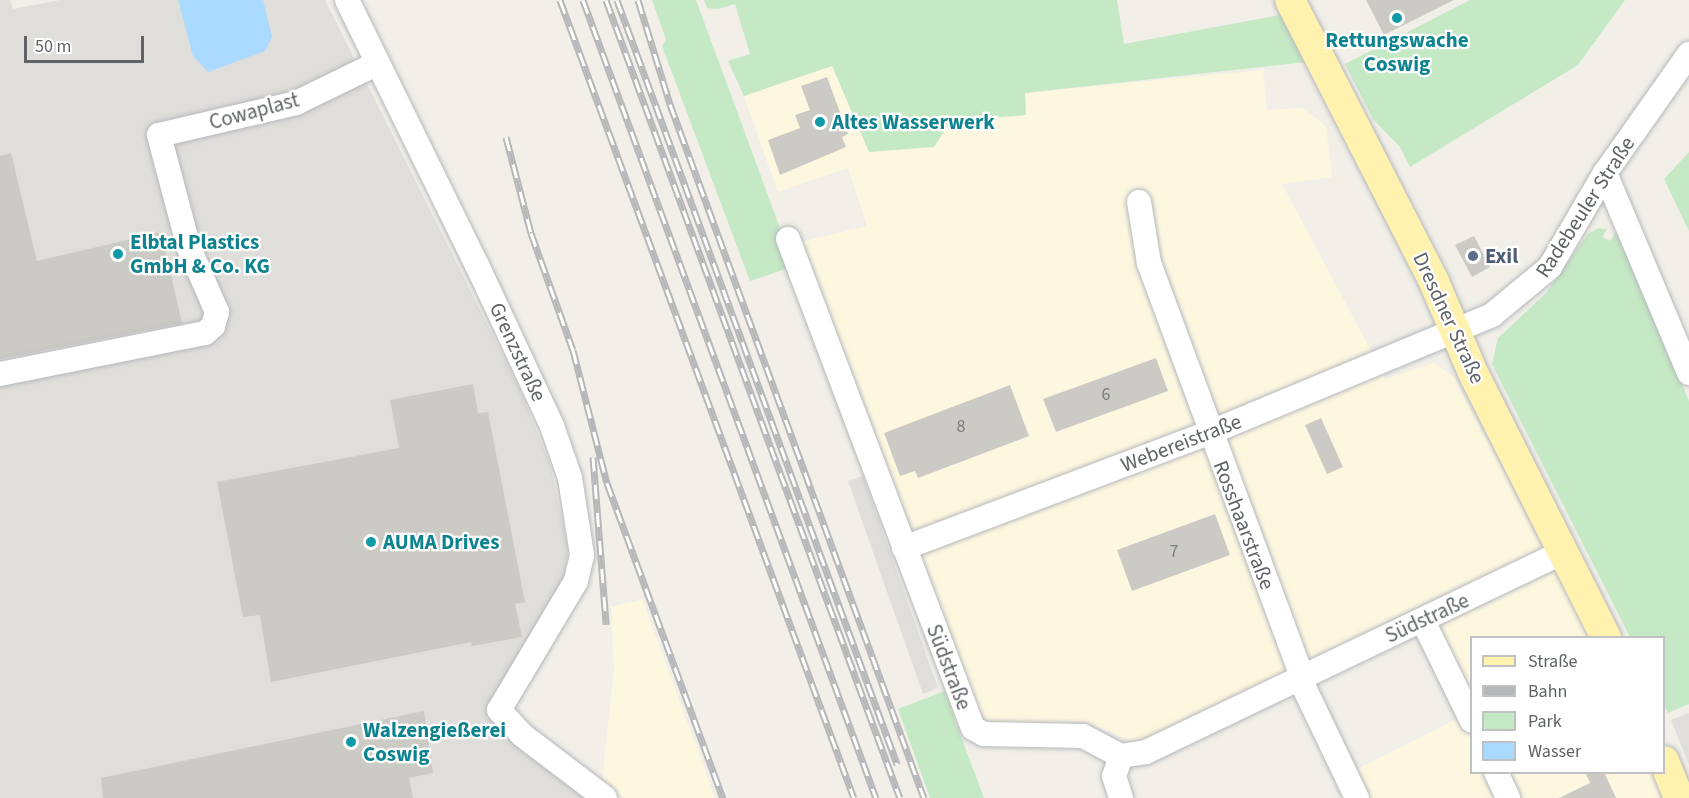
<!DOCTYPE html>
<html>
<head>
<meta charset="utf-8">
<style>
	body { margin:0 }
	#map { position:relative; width:1689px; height:798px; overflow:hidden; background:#f1efe8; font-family:"Source Sans 3",sans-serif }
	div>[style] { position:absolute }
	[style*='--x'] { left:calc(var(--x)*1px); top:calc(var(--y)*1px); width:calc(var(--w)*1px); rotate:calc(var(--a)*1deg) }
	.commercial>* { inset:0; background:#fef7e0 }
	.industrial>* { inset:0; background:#e0deda }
	.green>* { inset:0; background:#c5e8c5 }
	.water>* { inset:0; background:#aadaff }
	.building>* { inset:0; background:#cccac5 }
	.roads { filter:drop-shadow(0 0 2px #b5b8bc) drop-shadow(0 0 2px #b5b8bc) }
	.minor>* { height:24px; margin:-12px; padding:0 12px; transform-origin:12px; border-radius:12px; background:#fff }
	.major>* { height:30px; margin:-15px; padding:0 15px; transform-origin:15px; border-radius:15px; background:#fff2af }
	.rail>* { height:7px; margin-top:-3.5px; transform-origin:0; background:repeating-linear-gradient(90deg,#fff 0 14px,#b6b7b8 0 28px); box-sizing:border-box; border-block:2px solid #b6b7b8 }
	.dots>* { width:16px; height:16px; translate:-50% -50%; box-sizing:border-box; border:3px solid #fff; border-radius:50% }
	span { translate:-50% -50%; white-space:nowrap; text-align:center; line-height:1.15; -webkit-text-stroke:4.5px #fff; paint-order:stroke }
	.number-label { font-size:18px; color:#7a7d7f }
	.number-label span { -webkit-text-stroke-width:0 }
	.culture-label { font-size:21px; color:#0d838f; font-weight:700 }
	.left { translate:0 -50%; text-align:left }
	.street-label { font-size:21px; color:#5f6368 }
	.service-label { font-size:21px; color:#4e5e75; font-weight:700 }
	.legend { position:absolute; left:1470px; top:636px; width:195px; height:138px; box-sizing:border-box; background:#fff; border:2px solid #bfc1c3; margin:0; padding:8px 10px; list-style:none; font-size:18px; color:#5f6368 }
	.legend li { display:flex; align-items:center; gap:12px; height:30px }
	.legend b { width:30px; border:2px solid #bfc1c3 }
	.scale { position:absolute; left:24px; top:36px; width:120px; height:27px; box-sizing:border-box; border:3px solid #5f6368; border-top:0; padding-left:8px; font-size:18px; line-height:21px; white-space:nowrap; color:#5f6368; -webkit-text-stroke:4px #fff; paint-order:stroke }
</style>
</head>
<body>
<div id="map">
	<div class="commercial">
		<div style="clip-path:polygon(832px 66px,951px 121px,1026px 115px,1025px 93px,1263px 70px,1267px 110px,1302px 108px,1326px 126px,1332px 177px,1282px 184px,1386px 379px,1434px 363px,1454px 377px,1591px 637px,1472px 638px,1471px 707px,1422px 605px,1148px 739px,1133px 742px,1086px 722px,957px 726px,797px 243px,867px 226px,848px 168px,778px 192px,744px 96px)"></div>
		<div style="clip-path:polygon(642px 599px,715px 798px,623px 798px,602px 782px,614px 670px,611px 607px)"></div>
		<div style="clip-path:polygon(1471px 712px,1472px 772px,1659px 773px,1670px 798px,1369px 798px,1355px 770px)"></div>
	</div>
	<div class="industrial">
		<div style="clip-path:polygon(0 0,10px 0,13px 9px,60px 0,325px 0,520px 390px,550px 464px,568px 549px,563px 587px,500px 724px,523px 752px,587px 798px,0 798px)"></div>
		<div style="clip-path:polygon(863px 476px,938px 688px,923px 694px,848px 481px)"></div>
		<div style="clip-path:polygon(1689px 713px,1689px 765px,1671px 720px)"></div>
	</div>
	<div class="green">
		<div style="clip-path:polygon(652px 0,696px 0,794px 266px,750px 281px,662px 46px,666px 39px)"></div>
		<div style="clip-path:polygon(704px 0,1117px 0,1124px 44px,1280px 15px,1307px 62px,1025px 93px,1026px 115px,951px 121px,934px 147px,869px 152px,832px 66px,744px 96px,728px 61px,750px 54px,735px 4px,718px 9px,707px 8px)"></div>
		<div style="clip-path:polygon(1470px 0,1625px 0,1578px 65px,1410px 167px,1400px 147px,1373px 119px,1345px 64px)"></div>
		<div style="clip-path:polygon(1689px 152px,1689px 231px,1664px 179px)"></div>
		<div style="clip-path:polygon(1598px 228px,1607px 229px,1602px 237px,1610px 241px,1615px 233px,1621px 238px,1689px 401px,1689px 704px,1668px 713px,1664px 705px,1664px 638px,1630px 637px,1492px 364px,1498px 338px,1546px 293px,1588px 234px)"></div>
		<div style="clip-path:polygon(945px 691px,957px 726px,984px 798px,930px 798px,898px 709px)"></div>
	</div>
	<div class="water">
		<div style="clip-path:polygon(178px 0,263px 0,272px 37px,265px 51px,208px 72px,193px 56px)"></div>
	</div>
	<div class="building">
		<div style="clip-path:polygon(1366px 0,1454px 0,1384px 35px)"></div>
		<div style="clip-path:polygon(827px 77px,848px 134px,842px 137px,846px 147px,780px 175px,768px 140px,800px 128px,795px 115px,810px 110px,801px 86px)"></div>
		<div style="clip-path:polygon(11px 153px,37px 261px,161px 232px,182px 323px,0 359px,0 156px)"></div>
		<div style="clip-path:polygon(1474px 236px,1490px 267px,1472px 277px,1455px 245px)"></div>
		<div style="clip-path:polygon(1156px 358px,1168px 391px,1056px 432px,1043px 399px)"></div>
		<div style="clip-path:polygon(473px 384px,478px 413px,488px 412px,525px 602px,515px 604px,522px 637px,472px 646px,471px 642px,271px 682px,260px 615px,243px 617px,217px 482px,399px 448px,390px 400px)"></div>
		<div style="clip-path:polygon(1010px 385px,1029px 436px,918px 478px,915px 471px,900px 476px,884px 433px)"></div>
		<div style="clip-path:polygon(1321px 418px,1343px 467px,1327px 474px,1305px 425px)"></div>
		<div style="clip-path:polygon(1215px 514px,1230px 555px,1132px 591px,1117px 550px)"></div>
		<div style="clip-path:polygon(424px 711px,433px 773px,409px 778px,413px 798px,103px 798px,101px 778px)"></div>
		<div style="clip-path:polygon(1585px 772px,1604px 772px,1616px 798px,1559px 798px,1590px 783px)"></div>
	</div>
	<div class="roads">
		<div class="minor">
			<div style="--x:347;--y:0;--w:295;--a:63.9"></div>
			<div style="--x:477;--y:265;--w:178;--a:65"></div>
			<div style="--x:552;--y:426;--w:55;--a:70.9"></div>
			<div style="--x:570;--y:478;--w:78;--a:81.1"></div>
			<div style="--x:582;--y:555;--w:27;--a:103"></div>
			<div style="--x:576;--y:581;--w:150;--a:120.8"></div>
			<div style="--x:499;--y:710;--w:34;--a:47"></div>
			<div style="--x:522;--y:735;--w:104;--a:37.2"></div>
			<div style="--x:1605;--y:173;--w:217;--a:67.2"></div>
			<div style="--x:1139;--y:202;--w:62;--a:80.7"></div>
			<div style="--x:1149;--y:263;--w:440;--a:69.7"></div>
			<div style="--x:788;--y:239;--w:523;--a:69.28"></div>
			<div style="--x:973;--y:728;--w:13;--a:29"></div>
			<div style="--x:984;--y:734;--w:99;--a:1.2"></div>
			<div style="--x:1083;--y:736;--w:43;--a:27.8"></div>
			<div style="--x:1121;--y:756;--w:25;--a:-9"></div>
			<div style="--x:1146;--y:752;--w:463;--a:-25.6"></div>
			<div style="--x:0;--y:374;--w:209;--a:-11.3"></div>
			<div style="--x:205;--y:333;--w:11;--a:-41"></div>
			<div style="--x:213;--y:326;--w:15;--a:-74"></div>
			<div style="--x:217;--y:312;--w:70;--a:-113.6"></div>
			<div style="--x:189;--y:248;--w:117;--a:-104.9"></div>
			<div style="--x:159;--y:135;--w:141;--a:-13.1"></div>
			<div style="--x:296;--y:103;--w:91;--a:-26"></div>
			<div style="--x:904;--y:548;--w:326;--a:-20.7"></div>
			<div style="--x:1209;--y:433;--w:307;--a:-22.6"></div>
			<div style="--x:1492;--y:315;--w:75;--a:-39.6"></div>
			<div style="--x:1550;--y:267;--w:109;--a:-59.7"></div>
			<div style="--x:1605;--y:173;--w:146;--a:-54.8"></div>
			<div style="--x:1423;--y:621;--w:111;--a:63.9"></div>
			<div style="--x:1299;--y:677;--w:134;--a:64.4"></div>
			<div style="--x:1121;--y:756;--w:21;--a:109"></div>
			<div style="--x:1114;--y:776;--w:23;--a:72"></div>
			<div style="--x:1496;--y:772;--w:29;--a:65"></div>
		</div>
		<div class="major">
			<div style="--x:1290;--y:0;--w:317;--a:62.9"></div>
			<div style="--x:1434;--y:282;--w:103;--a:66.7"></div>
			<div style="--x:1475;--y:377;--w:292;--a:63.3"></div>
			<div style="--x:1664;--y:761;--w:40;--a:68"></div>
		</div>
	</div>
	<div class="rail">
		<div style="--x:560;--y:0;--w:850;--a:69.78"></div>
		<div style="--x:583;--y:0;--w:850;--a:69.84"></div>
		<div style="--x:606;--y:0;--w:850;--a:69.78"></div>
		<div style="--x:617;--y:0;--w:814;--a:69.87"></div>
		<div style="--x:638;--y:0;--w:109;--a:72.9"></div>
		<div style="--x:670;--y:104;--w:739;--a:69.9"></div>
		<div style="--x:506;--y:137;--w:99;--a:75.4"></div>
		<div style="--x:531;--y:233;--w:124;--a:70.3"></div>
		<div style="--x:573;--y:350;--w:137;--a:75.7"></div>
		<div style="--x:607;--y:483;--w:336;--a:69.8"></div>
		<div style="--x:593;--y:457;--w:168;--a:85.5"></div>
	</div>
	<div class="dots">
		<div style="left:1397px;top:18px;background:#0f9aa8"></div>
		<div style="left:820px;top:122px;background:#0f9aa8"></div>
		<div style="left:118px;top:254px;background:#0f9aa8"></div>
		<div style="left:1473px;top:256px;background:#5c6f8a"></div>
		<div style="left:371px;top:542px;background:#0f9aa8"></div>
		<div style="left:351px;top:742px;background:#0f9aa8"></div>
	</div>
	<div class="number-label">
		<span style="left:1106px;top:395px">6</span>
		<span style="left:961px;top:427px">8</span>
		<span style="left:1174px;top:552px">7</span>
	</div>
	<div class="culture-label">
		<span style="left:1397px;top:52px">Rettungswache<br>Coswig</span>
		<span class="left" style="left:832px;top:122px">Altes Wasserwerk</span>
		<span class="left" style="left:130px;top:254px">Elbtal Plastics<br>GmbH &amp; Co. KG</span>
		<span class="left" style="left:383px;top:542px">AUMA Drives</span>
		<span class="left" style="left:363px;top:742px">Walzengießerei<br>Coswig</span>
	</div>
	<div class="street-label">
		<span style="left:254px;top:111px;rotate:-15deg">Cowaplast</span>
		<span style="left:1585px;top:207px;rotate:-57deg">Radebeuler Straße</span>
		<span style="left:1449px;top:318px;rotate:65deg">Dresdner Straße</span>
		<span style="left:518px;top:352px;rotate:65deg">Grenzstraße</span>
		<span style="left:1181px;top:443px;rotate:-21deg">Webereistraße</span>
		<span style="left:1244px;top:525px;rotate:69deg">Rosshaarstraße</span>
		<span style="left:1427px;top:618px;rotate:-25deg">Südstraße</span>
		<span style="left:949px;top:667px;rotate:69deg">Südstraße</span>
	</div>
	<div class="service-label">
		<span class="left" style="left:1485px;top:256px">Exil</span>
	</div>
	<ul class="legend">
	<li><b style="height:8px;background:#fff2af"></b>Straße</li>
	<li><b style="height:8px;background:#b6b7b8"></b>Bahn</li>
	<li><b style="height:16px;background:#c5e8c5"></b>Park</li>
	<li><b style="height:16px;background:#aadaff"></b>Wasser</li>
	</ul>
	<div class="scale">50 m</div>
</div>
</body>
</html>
